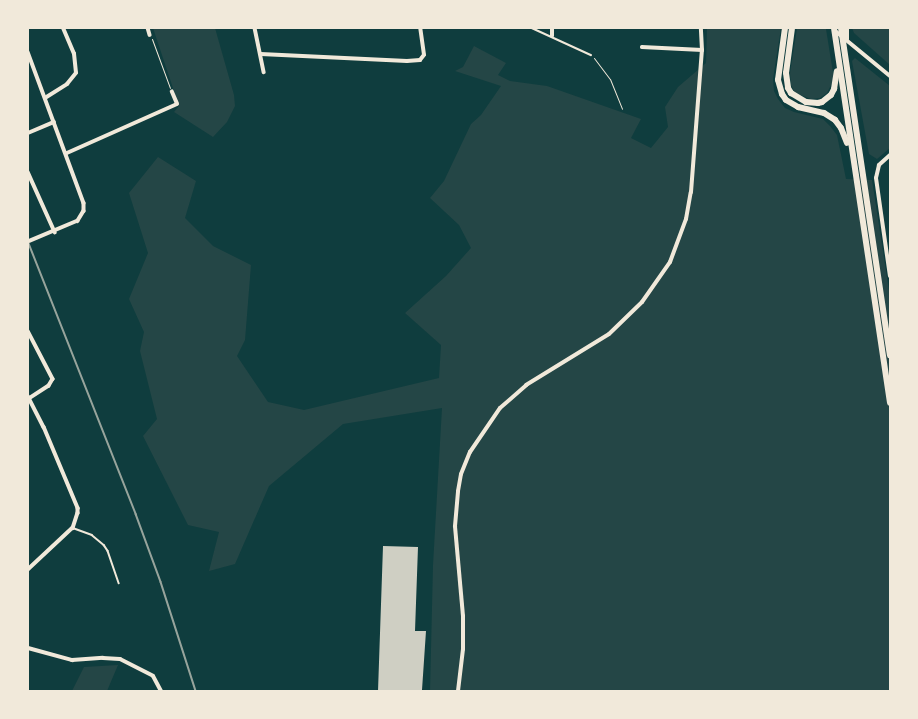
<!DOCTYPE html>
<html>
<head>
<meta charset="utf-8">
<style>
	body { margin:0 }
	#map { position:relative; width:918px; height:719px; overflow:hidden; background:#0f3d3e; font-family:"Alegreya Sans",sans-serif }
	div>[style] { position:absolute }
	[style*='--x'] { left:calc(var(--x)*1px); top:calc(var(--y)*1px); width:calc(var(--w)*1px); rotate:calc(var(--a)*1deg) }
	.green>* { inset:0; background:#244646 }
	.building>* { inset:0; background:#cfcfc3 }
	.path>* { height:1px; margin:-0.5px; padding:0 0.5px; transform-origin:0.5px; border-radius:0.5px; background:#f1e9da }
	.service>* { height:1.5px; margin:-0.75px; padding:0 0.75px; transform-origin:0.75px; border-radius:0.75px; background:#f1e9da }
	.minor>* { height:3.5px; margin:-1.75px; padding:0 1.75px; transform-origin:1.75px; border-radius:1.75px; background:#f1e9da }
	.tertiary>* { height:4px; margin:-2px; padding:0 2px; transform-origin:2px; border-radius:2px; background:#f1e9da }
	.motorway>* { height:6px; margin:-3px; padding:0 3px; transform-origin:3px; border-radius:3px; background:#f1e9da }
	.rail>* { height:1.5px; margin:-0.75px; padding:0 0.75px; transform-origin:0.75px; border-radius:0.75px; background:#97a49c }
	span { translate:-50% -50%; white-space:nowrap; text-align:center; line-height:1.15; -webkit-text-stroke:3px #f1e9da; paint-order:stroke }
	.frame { position:absolute; inset:0; border:29px solid #f1e9da; pointer-events:none }
</style>
</head>
<body>
<div id="map">
	<div class="green">
		<div style="clip-path:polygon(153px 28px,215px 28px,234px 95px,235px 106px,227px 122px,213px 137px,174px 112px,179px 106px)"></div>
		<div style="clip-path:polygon(707px 28px,781px 28px,773px 79px,774px 91px,778px 99px,785px 108px,794px 112px,823px 119px,830px 126px,837px 135px,846px 179px,872px 180px,890px 297px,890px 691px,430px 691px,433px 565px,442px 408px,343px 424px,269px 486px,235px 564px,209px 571px,219px 532px,188px 525px,143px 436px,157px 419px,140px 351px,144px 332px,129px 299px,148px 253px,129px 193px,158px 157px,196px 181px,185px 218px,213px 246px,251px 265px,245px 340px,237px 356px,268px 402px,304px 410px,439px 378px,441px 345px,405px 313px,446px 276px,471px 248px,459px 225px,430px 198px,444px 181px,471px 124px,481px 115px,501px 86px,455px 71px,463px 67px,474px 46px,506px 63px,498px 75px,510px 81px,547px 86px,641px 119px,631px 138px,651px 148px,668px 127px,665px 107px,678px 87px,706px 63px)"></div>
		<div style="clip-path:polygon(797px 28px,826px 29px,834px 79px,827px 93px,820px 98px,811px 99px,795px 93px,791px 85px,790px 73px)"></div>
		<div style="clip-path:polygon(852px 28px,890px 28px,890px 65px,854px 33px)"></div>
		<div style="clip-path:polygon(855px 58px,890px 86px,890px 148px,877px 159px,869px 154px,852px 61px)"></div>
		<div style="clip-path:polygon(118px 665px,107px 691px,72px 691px,84px 667px)"></div>
	</div>
	<div class="building">
		<div style="clip-path:polygon(383px 546px,418px 547px,415px 631px,426px 631px,422px 690px,378px 691px)"></div>
	</div>
	<div class="path">
		<div style="--x:152;--y:39;--w:52;--a:69.8"></div>
		<div style="--x:594;--y:58;--w:26;--a:53"></div>
		<div style="--x:610;--y:79;--w:32;--a:68"></div>
	</div>
	<div class="service">
		<div style="--x:532;--y:28;--w:65;--a:24.6"></div>
		<div style="--x:73;--y:528;--w:20;--a:20"></div>
		<div style="--x:92;--y:535;--w:16;--a:40"></div>
		<div style="--x:104;--y:545;--w:7;--a:56"></div>
		<div style="--x:108;--y:551;--w:34;--a:71"></div>
	</div>
	<div class="minor">
		<div style="--x:148;--y:28;--w:7;--a:74"></div>
		<div style="--x:255;--y:28;--w:45;--a:78.4"></div>
		<div style="--x:552;--y:36;--w:8;--a:-90"></div>
		<div style="--x:642;--y:47;--w:60;--a:2.9"></div>
		<div style="--x:28;--y:52;--w:161;--a:69.7"></div>
		<div style="--x:84;--y:203;--w:8;--a:90"></div>
		<div style="--x:84;--y:211;--w:12;--a:121"></div>
		<div style="--x:78;--y:221;--w:54;--a:157.2"></div>
		<div style="--x:261;--y:54;--w:146;--a:2.7"></div>
		<div style="--x:407;--y:61;--w:13;--a:-4"></div>
		<div style="--x:420;--y:60;--w:6;--a:-51"></div>
		<div style="--x:424;--y:55;--w:27;--a:-98"></div>
		<div style="--x:45;--y:98;--w:26;--a:-32"></div>
		<div style="--x:67;--y:84;--w:14;--a:-51"></div>
		<div style="--x:76;--y:73;--w:19;--a:-96"></div>
		<div style="--x:74;--y:54;--w:28;--a:-113"></div>
		<div style="--x:28;--y:133;--w:28;--a:-23"></div>
		<div style="--x:67;--y:153;--w:120;--a:-24"></div>
		<div style="--x:177;--y:104;--w:13;--a:-113"></div>
		<div style="--x:28;--y:172;--w:66;--a:65.8"></div>
		<div style="--x:28;--y:331;--w:54;--a:62.5"></div>
		<div style="--x:53;--y:379;--w:8;--a:120"></div>
		<div style="--x:49;--y:386;--w:24;--a:147"></div>
		<div style="--x:28;--y:396;--w:35;--a:63"></div>
		<div style="--x:44;--y:427;--w:88;--a:67.2"></div>
		<div style="--x:78;--y:508;--w:5;--a:90"></div>
		<div style="--x:78;--y:513;--w:16;--a:108"></div>
		<div style="--x:73;--y:528;--w:62;--a:137"></div>
	</div>
	<div class="tertiary">
		<div style="--x:834;--y:30;--w:72;--a:39.4"></div>
		<div style="--x:890;--y:155;--w:15;--a:138"></div>
		<div style="--x:879;--y:165;--w:13;--a:103"></div>
		<div style="--x:876;--y:178;--w:99;--a:81.9"></div>
		<div style="--x:28;--y:648;--w:46;--a:15.3"></div>
		<div style="--x:72;--y:660;--w:31;--a:-4"></div>
		<div style="--x:103;--y:658;--w:17;--a:3"></div>
		<div style="--x:120;--y:659;--w:37;--a:27"></div>
		<div style="--x:153;--y:676;--w:17;--a:62"></div>
		<div style="--x:458;--y:691;--w:42;--a:-83.2"></div>
		<div style="--x:463;--y:649;--w:33;--a:-90"></div>
		<div style="--x:463;--y:616;--w:90;--a:-95.1"></div>
		<div style="--x:455;--y:526;--w:35;--a:-85"></div>
		<div style="--x:458;--y:491;--w:17;--a:-80"></div>
		<div style="--x:461;--y:474;--w:24;--a:-68"></div>
		<div style="--x:470;--y:452;--w:53;--a:-55.7"></div>
		<div style="--x:500;--y:408;--w:35;--a:-41"></div>
		<div style="--x:526;--y:385;--w:97;--a:-31.6"></div>
		<div style="--x:609;--y:334;--w:46;--a:-44.1"></div>
		<div style="--x:642;--y:302;--w:49;--a:-55"></div>
		<div style="--x:670;--y:262;--w:46;--a:-69.6"></div>
		<div style="--x:686;--y:219;--w:27;--a:-80"></div>
		<div style="--x:691;--y:192;--w:142;--a:-85.6"></div>
		<div style="--x:702;--y:50;--w:22;--a:-93"></div>
	</div>
	<div class="motorway">
		<div style="--x:785;--y:28;--w:52;--a:97.7"></div>
		<div style="--x:778;--y:80;--w:15;--a:74"></div>
		<div style="--x:782;--y:94;--w:7;--a:56"></div>
		<div style="--x:786;--y:100;--w:14;--a:30"></div>
		<div style="--x:798;--y:107;--w:27;--a:13"></div>
		<div style="--x:824;--y:113;--w:13;--a:32"></div>
		<div style="--x:835;--y:120;--w:10;--a:53"></div>
		<div style="--x:841;--y:128;--w:16;--a:68"></div>
		<div style="--x:792;--y:28;--w:45;--a:97.6"></div>
		<div style="--x:786;--y:73;--w:15;--a:82"></div>
		<div style="--x:788;--y:88;--w:6;--a:59"></div>
		<div style="--x:791;--y:93;--w:17;--a:31"></div>
		<div style="--x:806;--y:102;--w:12;--a:5"></div>
		<div style="--x:818;--y:103;--w:4;--a:-14"></div>
		<div style="--x:822;--y:102;--w:11;--a:-38"></div>
		<div style="--x:831;--y:95;--w:7;--a:-63"></div>
		<div style="--x:834;--y:89;--w:18;--a:-81"></div>
		<div style="--x:834;--y:28;--w:379;--a:81.5"></div>
		<div style="--x:841;--y:28;--w:331;--a:81.5"></div>
		<div style="--x:846;--y:39;--w:11;--a:-90"></div>
	</div>
	<div class="rail">
		<div style="--x:28;--y:241;--w:294;--a:68.4"></div>
		<div style="--x:136;--y:514;--w:72;--a:69.8"></div>
		<div style="--x:161;--y:582;--w:114;--a:72.2"></div>
	</div>
	<div class="frame"></div>
</div>
</body>
</html>
